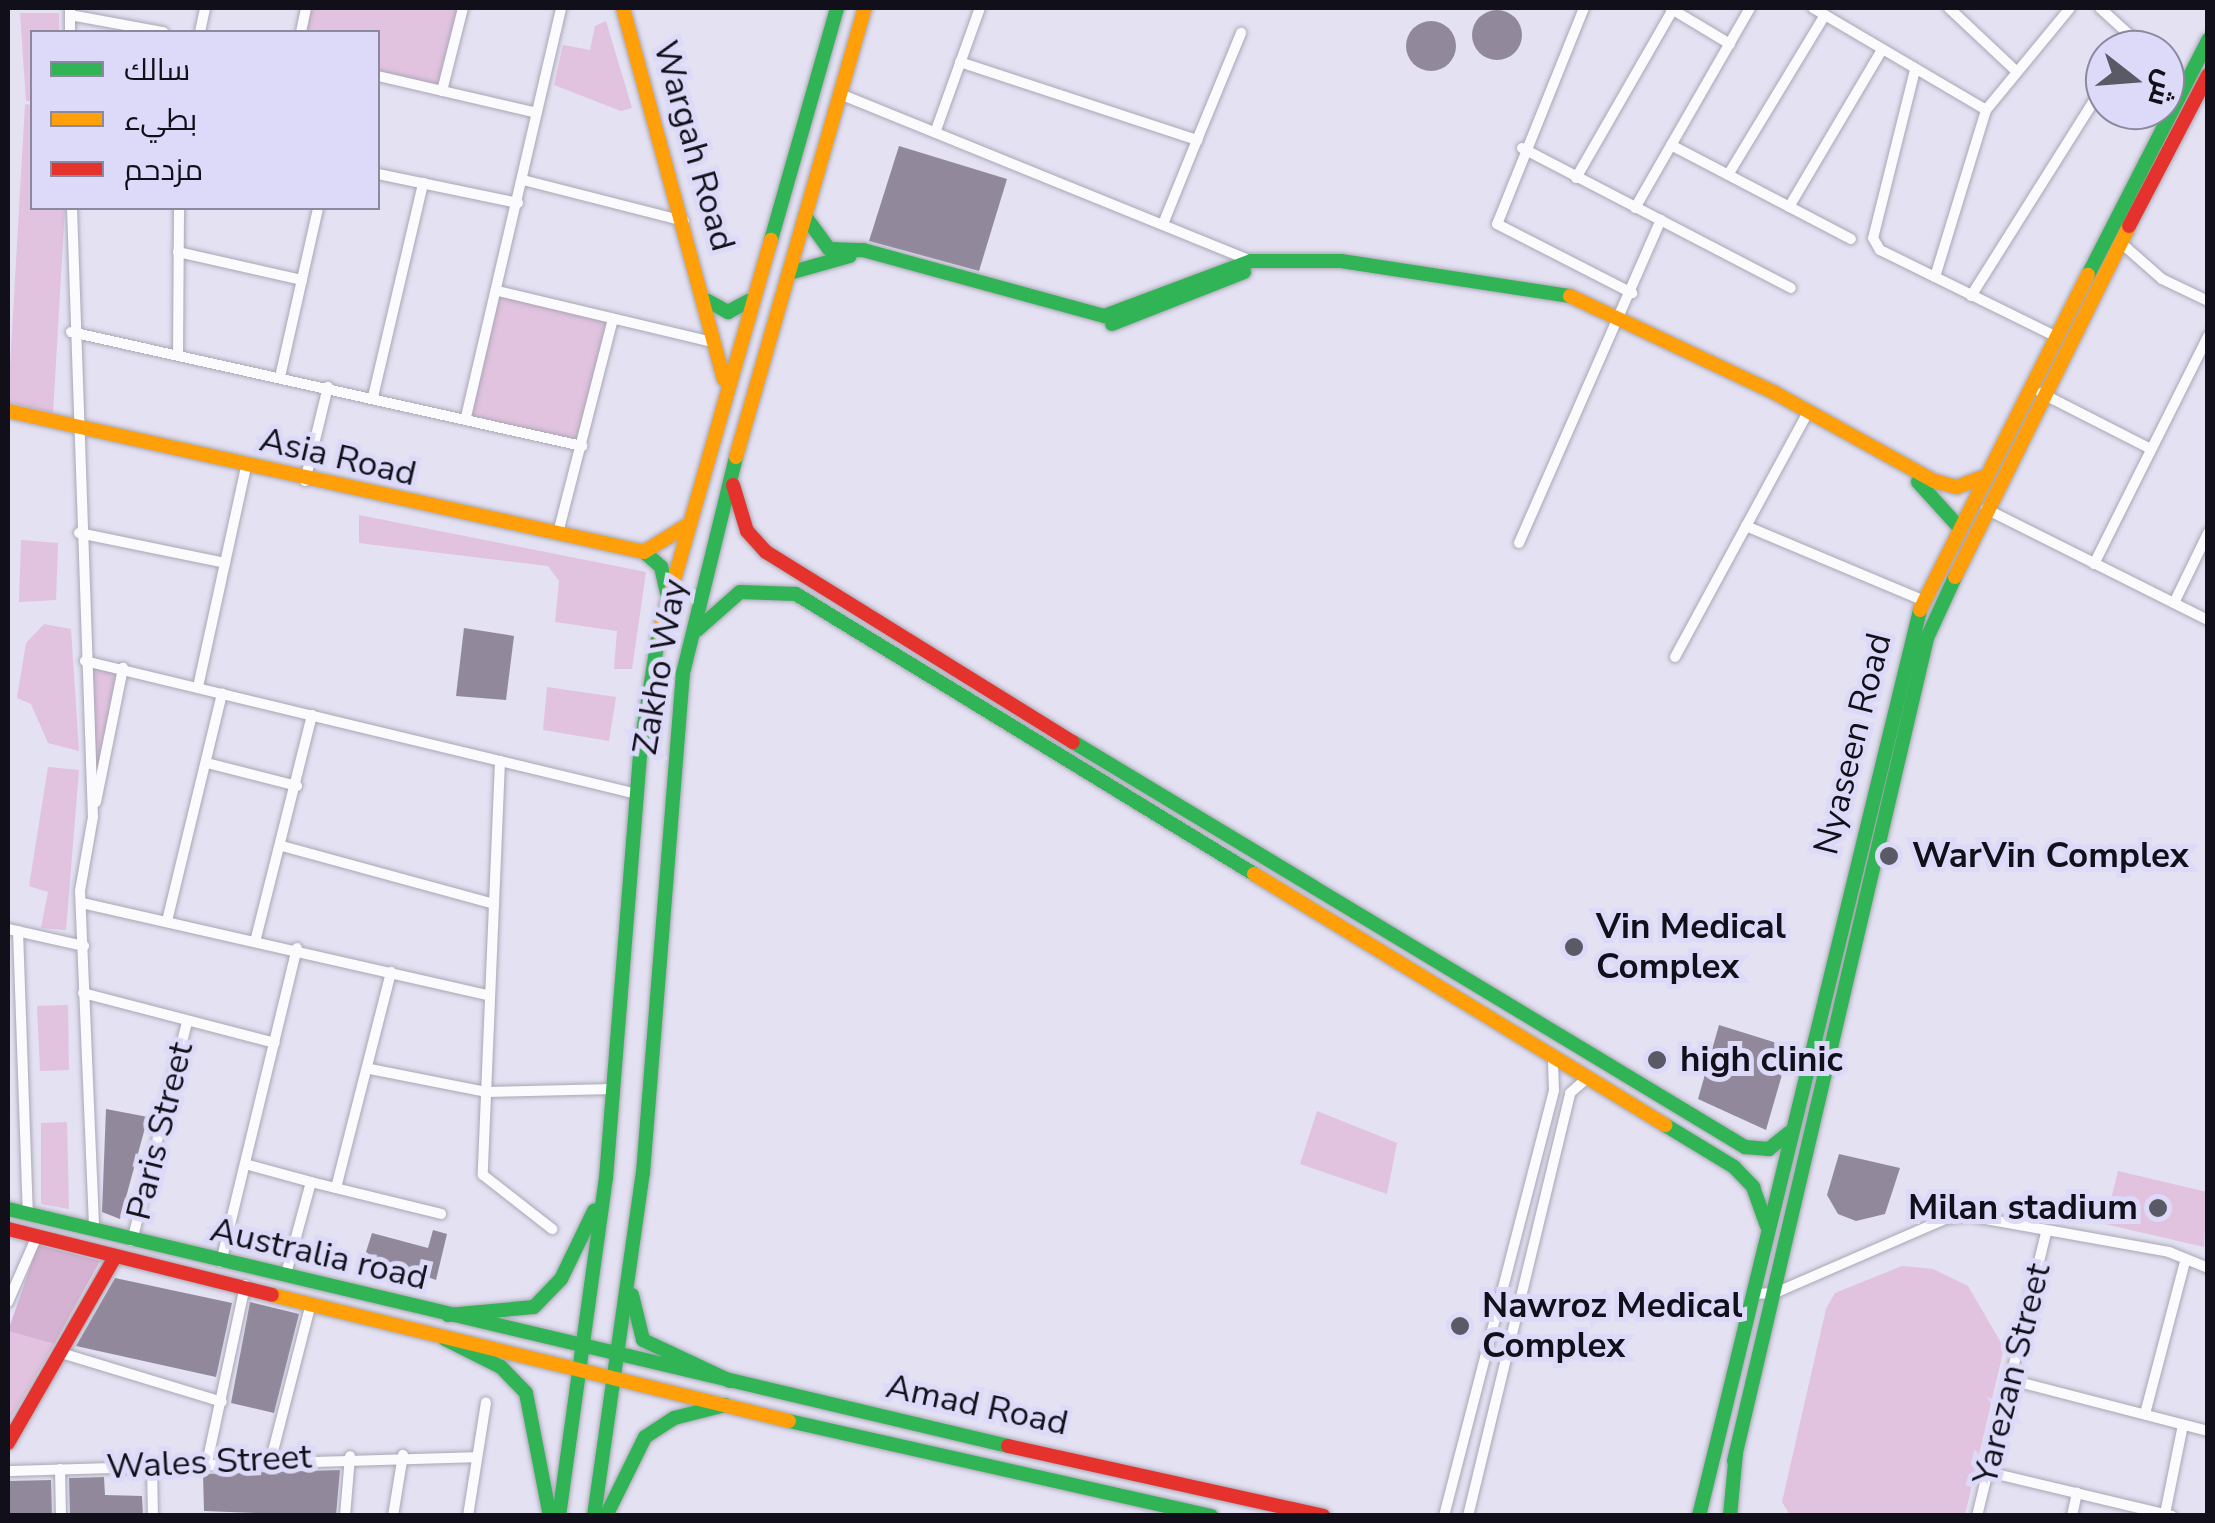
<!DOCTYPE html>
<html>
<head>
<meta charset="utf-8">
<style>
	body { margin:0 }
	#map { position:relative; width:2215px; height:1523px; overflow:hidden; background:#e3e1f2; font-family:"Nunito Sans",Cairo,sans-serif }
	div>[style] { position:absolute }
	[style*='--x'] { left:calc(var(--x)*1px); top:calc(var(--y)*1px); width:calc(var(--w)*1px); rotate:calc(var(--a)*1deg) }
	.green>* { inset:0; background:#e1c2df }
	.forest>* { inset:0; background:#d5b2d2 }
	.building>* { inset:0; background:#91899b }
	.round { border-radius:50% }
	.roads { filter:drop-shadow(0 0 2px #a9a7b4) drop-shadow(0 0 2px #a9a7b4) }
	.street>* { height:10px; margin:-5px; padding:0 5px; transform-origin:5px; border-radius:5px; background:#fbfafd }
	.fast>* { height:14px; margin:-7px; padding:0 7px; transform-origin:7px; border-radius:7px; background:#30b455 }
	.slow>* { height:14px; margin:-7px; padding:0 7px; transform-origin:7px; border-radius:7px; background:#ff9f0a }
	.jam>* { height:14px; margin:-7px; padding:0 7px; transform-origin:7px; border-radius:7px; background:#e5322d }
	.dots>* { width:28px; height:28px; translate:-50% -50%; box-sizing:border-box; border:5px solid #dddaf9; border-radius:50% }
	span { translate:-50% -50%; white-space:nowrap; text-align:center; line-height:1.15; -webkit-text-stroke:10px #dddaf9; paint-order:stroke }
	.street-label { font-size:35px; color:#11101a }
	.poi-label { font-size:35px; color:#11101a; font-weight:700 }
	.left { translate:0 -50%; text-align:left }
	.right { translate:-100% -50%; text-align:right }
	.frame { position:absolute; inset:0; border:10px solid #11101a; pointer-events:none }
	.legend { position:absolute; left:30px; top:30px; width:350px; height:180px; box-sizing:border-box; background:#dddaf9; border:2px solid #8b89a0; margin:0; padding:12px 18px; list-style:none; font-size:30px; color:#11101a }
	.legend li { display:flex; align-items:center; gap:20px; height:50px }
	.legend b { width:50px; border:2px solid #8b89a0 }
	.north { position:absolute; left:2085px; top:30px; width:100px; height:100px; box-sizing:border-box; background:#dddaf9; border:2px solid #8b89a0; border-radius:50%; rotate:107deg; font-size:28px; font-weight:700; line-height:40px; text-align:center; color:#11101a }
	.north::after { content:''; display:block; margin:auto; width:35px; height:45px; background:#5a5966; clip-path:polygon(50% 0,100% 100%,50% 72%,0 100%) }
</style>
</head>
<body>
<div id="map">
	<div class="green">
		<div style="clip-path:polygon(306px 8px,463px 8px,442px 91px,378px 76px,378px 32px,301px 32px)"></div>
		<div style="clip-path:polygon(59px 13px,59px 32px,32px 32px,32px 101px,26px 101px,20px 13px)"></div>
		<div style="clip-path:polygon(606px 21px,632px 108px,621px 111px,554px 85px,563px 45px,590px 50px,595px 26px)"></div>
		<div style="clip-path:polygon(25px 104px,32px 105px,32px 208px,65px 208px,53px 413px,8px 402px)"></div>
		<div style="clip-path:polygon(498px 291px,613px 319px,582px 446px,466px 417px)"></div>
		<div style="clip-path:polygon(359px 515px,646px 572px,632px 669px,614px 669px,617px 631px,555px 622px,559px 581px,548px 566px,359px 543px)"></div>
		<div style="clip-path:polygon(21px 540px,58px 543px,56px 600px,19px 602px)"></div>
		<div style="clip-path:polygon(44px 624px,71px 629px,79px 751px,48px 743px,31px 704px,17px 698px,26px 643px)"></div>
		<div style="clip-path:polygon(85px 661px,123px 668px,93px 817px)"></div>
		<div style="clip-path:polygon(547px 687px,616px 697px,609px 741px,543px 730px)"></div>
		<div style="clip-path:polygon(48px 767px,79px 770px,66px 930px,41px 928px,48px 892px,29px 886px)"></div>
		<div style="clip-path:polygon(68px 1005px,69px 1070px,40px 1071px,37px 1006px)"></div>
		<div style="clip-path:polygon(1317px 1111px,1397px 1143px,1387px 1194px,1300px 1164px)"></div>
		<div style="clip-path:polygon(67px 1122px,69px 1209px,41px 1204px,41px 1123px)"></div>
		<div style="clip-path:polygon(2118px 1171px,2207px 1192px,2204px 1247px,2105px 1224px)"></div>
		<div style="clip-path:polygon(1902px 1266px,1933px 1269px,1968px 1286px,2004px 1348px,1965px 1515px,1790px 1515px,1782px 1502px,1826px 1309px,1835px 1293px)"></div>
		<div style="clip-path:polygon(8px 1331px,54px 1344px,8px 1423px)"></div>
	</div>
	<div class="forest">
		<div style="clip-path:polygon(38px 1245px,100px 1261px,54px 1344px,8px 1331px)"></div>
	</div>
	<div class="building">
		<div class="round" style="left:1472px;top:10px;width:50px;height:50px"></div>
		<div class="round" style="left:1406px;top:21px;width:50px;height:50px"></div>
		<div style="clip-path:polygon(899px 146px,1007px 179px,979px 271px,869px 241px)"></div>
		<div style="clip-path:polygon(464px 628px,514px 636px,506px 700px,456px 696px)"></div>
		<div style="clip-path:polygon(1719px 1025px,1790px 1047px,1766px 1130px,1698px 1099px)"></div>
		<div style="clip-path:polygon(106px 1109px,148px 1117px,120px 1219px,102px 1212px)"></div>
		<div style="clip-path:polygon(1839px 1154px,1900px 1168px,1885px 1214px,1856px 1221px,1838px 1214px,1827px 1195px)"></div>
		<div style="clip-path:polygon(433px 1230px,447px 1234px,436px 1280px,419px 1274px,415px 1286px,398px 1281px,399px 1274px,366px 1252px,372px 1233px,428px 1248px)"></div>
		<div style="clip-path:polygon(115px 1278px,232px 1303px,216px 1377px,76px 1346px)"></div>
		<div style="clip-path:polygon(250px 1302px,299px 1314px,274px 1413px,231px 1403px)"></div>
		<div style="clip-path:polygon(340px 1470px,336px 1516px,204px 1511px,203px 1474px)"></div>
		<div style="clip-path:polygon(104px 1477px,105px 1495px,142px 1496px,143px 1516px,70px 1516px,69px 1478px)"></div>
		<div style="clip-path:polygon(51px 1480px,52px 1516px,8px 1516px,8px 1481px)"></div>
	</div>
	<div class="roads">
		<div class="street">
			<div style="--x:70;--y:8;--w:24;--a:90"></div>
			<div style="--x:1584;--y:8;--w:233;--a:111.9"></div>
			<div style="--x:1497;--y:224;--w:152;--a:27.1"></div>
			<div style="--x:1670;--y:8;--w:70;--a:31"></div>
			<div style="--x:1813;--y:8;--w:201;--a:30.5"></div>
			<div style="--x:1949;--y:8;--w:91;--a:43.2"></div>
			<div style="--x:2100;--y:8;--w:62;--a:42.4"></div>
			<div style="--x:70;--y:15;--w:95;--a:10.4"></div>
			<div style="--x:200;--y:32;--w:25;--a:-78"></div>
			<div style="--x:301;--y:32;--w:25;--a:-78"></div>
			<div style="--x:960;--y:62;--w:250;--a:18.2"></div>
			<div style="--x:1197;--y:140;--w:91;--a:112"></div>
			<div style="--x:2165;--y:65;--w:27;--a:39"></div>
			<div style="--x:1915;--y:70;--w:173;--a:104"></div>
			<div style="--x:1873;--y:238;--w:14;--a:60"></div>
			<div style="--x:1880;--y:250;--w:195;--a:26.2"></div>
			<div style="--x:378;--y:76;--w:163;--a:13.1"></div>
			<div style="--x:442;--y:91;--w:86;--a:-75.8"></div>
			<div style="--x:840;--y:94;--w:445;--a:22.1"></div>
			<div style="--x:936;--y:130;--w:130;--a:-70.2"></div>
			<div style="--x:1197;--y:140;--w:116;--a:-67.6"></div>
			<div style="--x:1671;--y:145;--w:203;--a:27.6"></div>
			<div style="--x:1522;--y:148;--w:303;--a:27.5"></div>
			<div style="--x:378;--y:174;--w:143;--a:11.7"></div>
			<div style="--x:1728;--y:175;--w:187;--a:-58.8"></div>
			<div style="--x:1576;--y:178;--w:195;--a:-60.1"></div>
			<div style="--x:523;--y:180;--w:166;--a:14.3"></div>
			<div style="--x:1789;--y:207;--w:182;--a:-59.4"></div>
			<div style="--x:72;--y:208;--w:609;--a:88.03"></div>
			<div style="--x:93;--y:817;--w:75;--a:100"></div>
			<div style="--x:80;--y:891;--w:340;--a:87.6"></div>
			<div style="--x:1635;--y:208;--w:231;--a:-60.1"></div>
			<div style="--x:2120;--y:242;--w:56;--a:41.4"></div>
			<div style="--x:2162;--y:279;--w:51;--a:25.6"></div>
			<div style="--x:178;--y:252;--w:127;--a:12.7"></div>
			<div style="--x:1935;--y:277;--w:175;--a:-73"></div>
			<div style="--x:1986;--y:110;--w:132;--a:-50.5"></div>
			<div style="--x:498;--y:291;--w:224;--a:13.4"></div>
			<div style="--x:1971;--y:296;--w:252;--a:-57.8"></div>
			<div style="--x:71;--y:332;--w:524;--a:12.58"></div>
			<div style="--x:178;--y:355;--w:147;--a:-89.6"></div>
			<div style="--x:280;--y:377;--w:173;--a:-77.3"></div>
			<div style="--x:2041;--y:393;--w:123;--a:27"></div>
			<div style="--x:373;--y:397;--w:220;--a:-76.8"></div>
			<div style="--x:466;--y:417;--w:420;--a:-76.9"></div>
			<div style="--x:305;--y:481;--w:97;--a:-76.3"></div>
			<div style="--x:1986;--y:509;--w:248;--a:26.6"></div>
			<div style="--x:1746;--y:526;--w:191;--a:22.8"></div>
			<div style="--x:79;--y:533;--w:149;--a:11.6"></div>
			<div style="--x:558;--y:533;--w:221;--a:-75.6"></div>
			<div style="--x:1519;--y:543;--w:353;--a:-66.3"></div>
			<div style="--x:2094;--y:564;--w:255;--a:-63.4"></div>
			<div style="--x:2174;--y:603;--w:78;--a:-64.1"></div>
			<div style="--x:1675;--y:657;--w:274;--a:-61.5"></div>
			<div style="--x:85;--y:661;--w:568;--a:13.55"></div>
			<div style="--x:198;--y:687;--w:225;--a:-77.7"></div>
			<div style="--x:500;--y:761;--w:414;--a:92.4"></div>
			<div style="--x:483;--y:1175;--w:88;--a:38"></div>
			<div style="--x:207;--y:763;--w:93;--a:14.3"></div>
			<div style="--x:96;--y:802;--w:137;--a:-78.6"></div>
			<div style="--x:282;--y:846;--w:220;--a:15.3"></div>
			<div style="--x:82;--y:903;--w:418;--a:12.8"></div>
			<div style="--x:168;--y:917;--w:230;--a:-76.4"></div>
			<div style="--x:8;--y:929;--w:78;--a:12.6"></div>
			<div style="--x:18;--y:931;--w:283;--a:88"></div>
			<div style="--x:256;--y:938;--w:230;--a:-75.9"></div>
			<div style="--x:83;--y:993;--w:198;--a:14.6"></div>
			<div style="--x:370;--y:1069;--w:118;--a:11.2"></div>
			<div style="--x:486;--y:1092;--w:128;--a:-1.3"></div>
			<div style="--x:245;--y:1164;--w:68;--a:15.3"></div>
			<div style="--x:311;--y:1182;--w:95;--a:105.2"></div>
			<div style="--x:311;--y:1182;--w:134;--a:13.8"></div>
			<div style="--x:336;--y:1188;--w:223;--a:-75.7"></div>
			<div style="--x:132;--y:1241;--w:226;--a:-75.9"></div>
			<div style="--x:221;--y:1262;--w:323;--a:-76.4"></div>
			<div style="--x:1754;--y:1294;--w:21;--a:-3"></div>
			<div style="--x:1775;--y:1293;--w:185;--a:-23.5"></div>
			<div style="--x:1945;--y:1219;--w:24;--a:-7"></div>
			<div style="--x:1969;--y:1216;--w:203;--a:10.2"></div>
			<div style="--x:2169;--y:1252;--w:42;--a:22.3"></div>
			<div style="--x:8;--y:1302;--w:72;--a:-66.3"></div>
			<div style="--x:61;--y:1353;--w:168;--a:16.9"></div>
			<div style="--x:2011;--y:1380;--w:203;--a:14.5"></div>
			<div style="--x:2145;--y:1414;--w:154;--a:-75.3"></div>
			<div style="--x:271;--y:1459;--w:161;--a:-75.6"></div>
			<div style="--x:207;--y:1463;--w:182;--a:-77.9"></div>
			<div style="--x:152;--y:1466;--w:50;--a:88.9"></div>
			<div style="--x:60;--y:1469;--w:47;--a:88.8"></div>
			<div style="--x:8;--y:1471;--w:469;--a:-1.7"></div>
			<div style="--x:1988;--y:1472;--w:189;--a:13.4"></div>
			<div style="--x:2165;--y:1514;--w:91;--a:-78.6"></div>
			<div style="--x:345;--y:1516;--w:60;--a:-85.2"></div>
			<div style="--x:393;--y:1516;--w:62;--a:-80.7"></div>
			<div style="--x:468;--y:1516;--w:115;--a:-81"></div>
			<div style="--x:1444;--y:1516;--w:440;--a:-75.5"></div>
			<div style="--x:1554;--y:1090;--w:33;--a:-92"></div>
			<div style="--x:1468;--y:1516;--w:435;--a:-76.4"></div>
			<div style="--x:1570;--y:1093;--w:23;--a:-41"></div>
			<div style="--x:1977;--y:1516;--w:291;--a:-76.3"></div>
			<div style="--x:2072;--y:1516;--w:24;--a:-78"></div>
		</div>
		<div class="fast">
			<div style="--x:805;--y:216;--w:41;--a:54"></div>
			<div style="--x:829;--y:249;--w:34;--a:2"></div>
			<div style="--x:863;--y:250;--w:250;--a:15.3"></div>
			<div style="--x:1104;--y:316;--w:157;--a:-20.5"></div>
			<div style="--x:1251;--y:261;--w:90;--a:0"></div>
			<div style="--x:1341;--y:261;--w:232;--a:8.7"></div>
			<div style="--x:771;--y:240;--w:241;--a:-74.1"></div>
			<div style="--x:789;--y:273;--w:63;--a:-15.6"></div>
			<div style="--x:2088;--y:275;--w:264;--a:-62.9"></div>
			<div style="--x:708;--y:301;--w:23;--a:29"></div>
			<div style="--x:728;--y:312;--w:24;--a:-28"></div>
			<div style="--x:1112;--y:324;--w:142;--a:-21.5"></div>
			<div style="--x:1918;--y:482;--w:58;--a:47.8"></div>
			<div style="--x:644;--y:552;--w:23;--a:41"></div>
			<div style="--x:661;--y:567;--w:26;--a:77"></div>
			<div style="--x:697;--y:630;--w:57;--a:-41.5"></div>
			<div style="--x:740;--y:592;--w:56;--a:2"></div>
			<div style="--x:796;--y:594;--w:537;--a:31.44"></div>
			<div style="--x:1073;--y:742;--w:785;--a:31.08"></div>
			<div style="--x:1745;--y:1147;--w:24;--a:5"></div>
			<div style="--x:1769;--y:1149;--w:26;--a:-39"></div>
			<div style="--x:1665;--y:1125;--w:81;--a:31.3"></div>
			<div style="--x:1734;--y:1167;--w:28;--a:46"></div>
			<div style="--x:1753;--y:1187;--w:41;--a:70.3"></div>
			<div style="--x:8;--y:1209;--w:1028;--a:13.33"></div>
			<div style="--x:632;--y:1295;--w:46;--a:76.3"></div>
			<div style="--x:643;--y:1340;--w:96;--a:25.2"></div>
			<div style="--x:448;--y:1315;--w:86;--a:-5.3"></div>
			<div style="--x:534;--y:1307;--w:39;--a:-46"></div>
			<div style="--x:561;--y:1279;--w:76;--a:-64.1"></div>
			<div style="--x:445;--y:1339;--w:63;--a:26.6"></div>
			<div style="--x:501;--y:1367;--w:36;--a:46"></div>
			<div style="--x:526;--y:1393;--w:125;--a:79"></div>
			<div style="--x:789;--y:1421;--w:433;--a:12.7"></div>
			<div style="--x:1734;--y:1461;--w:845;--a:-76.8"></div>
			<div style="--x:1927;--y:638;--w:67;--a:-65.3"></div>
			<div style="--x:559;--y:1516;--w:341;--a:-82.1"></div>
			<div style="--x:606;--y:1178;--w:428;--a:-85.4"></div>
			<div style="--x:640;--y:751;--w:120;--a:-80.9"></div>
			<div style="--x:594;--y:1516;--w:346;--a:-81.9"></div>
			<div style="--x:643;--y:1173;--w:502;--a:-85.43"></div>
			<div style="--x:683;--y:673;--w:222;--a:-76.2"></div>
			<div style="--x:606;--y:1516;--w:88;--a:-63.7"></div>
			<div style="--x:645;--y:1437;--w:35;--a:-33"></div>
			<div style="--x:674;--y:1418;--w:53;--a:-14.3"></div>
			<div style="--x:1699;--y:1516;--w:933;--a:-76.29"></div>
			<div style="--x:1730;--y:1516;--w:63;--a:-84.6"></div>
		</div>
		<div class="slow">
			<div style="--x:623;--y:8;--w:385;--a:74.8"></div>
			<div style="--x:1570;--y:296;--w:227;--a:25.3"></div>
			<div style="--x:1775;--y:393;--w:182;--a:29"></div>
			<div style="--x:1934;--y:481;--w:24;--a:15"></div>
			<div style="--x:1957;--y:487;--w:25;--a:-21"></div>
			<div style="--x:8;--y:411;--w:651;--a:12.5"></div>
			<div style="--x:644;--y:552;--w:49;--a:-31.8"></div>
			<div style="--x:736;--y:457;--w:467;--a:-74"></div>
			<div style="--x:1955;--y:577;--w:392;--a:-63.6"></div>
			<div style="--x:1920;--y:610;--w:375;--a:-63.4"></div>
			<div style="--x:659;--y:633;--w:409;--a:-74.1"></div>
			<div style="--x:1254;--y:874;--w:482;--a:31.4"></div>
			<div style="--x:272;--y:1295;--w:532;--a:13.7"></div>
		</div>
		<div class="jam">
			<div style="--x:2129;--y:226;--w:170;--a:-62.4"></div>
			<div style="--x:733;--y:485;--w:48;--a:73.1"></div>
			<div style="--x:747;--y:531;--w:28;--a:48"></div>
			<div style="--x:766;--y:552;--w:361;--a:31.8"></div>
			<div style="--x:8;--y:1229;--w:272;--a:14"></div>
			<div style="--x:8;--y:1443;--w:215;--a:-60.1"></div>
			<div style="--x:1008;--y:1446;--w:323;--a:12.5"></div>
		</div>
	</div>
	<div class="dots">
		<div style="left:1889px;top:856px;background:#5a5966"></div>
		<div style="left:1574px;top:947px;background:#5a5966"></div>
		<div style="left:1657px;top:1060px;background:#5a5966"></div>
		<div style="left:2158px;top:1208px;background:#5a5966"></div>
		<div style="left:1460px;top:1326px;background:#5a5966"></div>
	</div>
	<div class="street-label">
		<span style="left:694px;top:146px;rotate:74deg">Wargah Road</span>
		<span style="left:338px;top:457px;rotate:13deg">Asia Road</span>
		<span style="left:660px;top:667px;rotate:-80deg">Zakho Way</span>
		<span style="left:1853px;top:744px;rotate:-76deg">Nyaseen Road</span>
		<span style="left:160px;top:1131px;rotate:-76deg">Paris Street</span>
		<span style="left:319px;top:1254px;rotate:13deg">Australia road</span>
		<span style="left:2012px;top:1374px;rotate:-76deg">Yarezan Street</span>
		<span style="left:977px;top:1405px;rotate:12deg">Amad Road</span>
		<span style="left:209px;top:1462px;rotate:-3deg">Wales Street</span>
	</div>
	<div class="poi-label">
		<span class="left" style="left:1912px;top:856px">WarVin Complex</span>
		<span class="left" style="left:1596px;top:947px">Vin Medical<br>Complex</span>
		<span class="left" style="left:1680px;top:1060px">high clinic</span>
		<span class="right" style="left:2138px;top:1208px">Milan stadium</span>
		<span class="left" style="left:1482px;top:1326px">Nawroz Medical<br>Complex</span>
	</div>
	<div class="frame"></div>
	<ul class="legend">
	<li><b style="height:12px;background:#30b455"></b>سالك</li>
	<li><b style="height:12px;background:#ff9f0a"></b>بطيء</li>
	<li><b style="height:12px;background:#e5322d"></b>مزدحم</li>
	</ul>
	<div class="north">ش</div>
</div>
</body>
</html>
